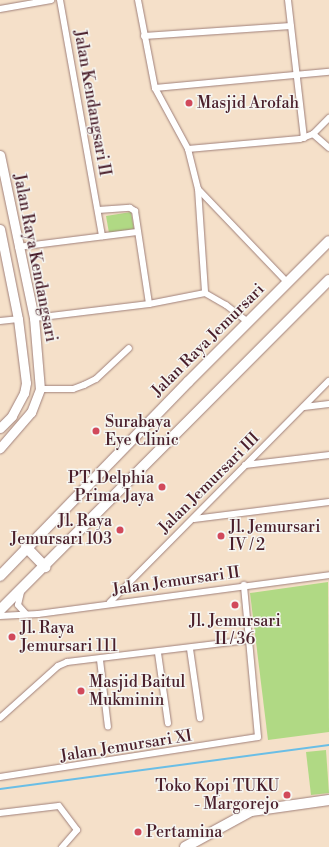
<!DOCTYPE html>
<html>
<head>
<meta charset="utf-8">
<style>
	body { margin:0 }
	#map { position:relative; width:329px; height:847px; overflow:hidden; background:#f5e0c9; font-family:"Libre Bodoni",serif }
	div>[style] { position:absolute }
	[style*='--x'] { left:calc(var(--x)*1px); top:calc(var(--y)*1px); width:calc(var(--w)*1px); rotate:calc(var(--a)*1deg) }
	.green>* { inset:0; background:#b0d984 }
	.stream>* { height:2px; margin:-1px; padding:0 1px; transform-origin:1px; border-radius:1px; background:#6abee6 }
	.roads { filter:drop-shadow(0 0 1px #a0807a) drop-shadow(0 0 1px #a0807a) }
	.street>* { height:6px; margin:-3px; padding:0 3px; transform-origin:3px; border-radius:3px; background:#fff }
	.secondary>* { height:9px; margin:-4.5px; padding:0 4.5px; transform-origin:4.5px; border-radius:4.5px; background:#fff }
	.primary>* { height:10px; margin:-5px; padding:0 5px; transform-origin:5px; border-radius:5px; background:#fff }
	.dots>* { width:11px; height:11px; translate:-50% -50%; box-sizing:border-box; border:2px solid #f6f6f2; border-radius:50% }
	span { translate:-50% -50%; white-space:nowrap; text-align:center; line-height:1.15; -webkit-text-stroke:3px #f6f6f2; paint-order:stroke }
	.street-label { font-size:16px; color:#4a1f2b }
	.poi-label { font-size:16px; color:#4a1f2b }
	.left { translate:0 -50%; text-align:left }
	.right { translate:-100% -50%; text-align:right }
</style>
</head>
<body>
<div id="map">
	<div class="green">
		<div style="clip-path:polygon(131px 212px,134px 229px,109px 233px,106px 216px)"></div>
		<div style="clip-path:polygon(328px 582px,329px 732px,268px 740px,250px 593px)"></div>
		<div style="clip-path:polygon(326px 750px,329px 793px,311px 795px,306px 752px)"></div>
	</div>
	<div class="stream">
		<div style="--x:0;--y:789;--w:332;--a:-7.6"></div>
	</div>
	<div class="roads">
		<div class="street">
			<div style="--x:60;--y:0;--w:240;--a:79.9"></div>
			<div style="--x:138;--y:0;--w:90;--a:79.1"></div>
			<div style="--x:155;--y:88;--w:69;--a:61.6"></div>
			<div style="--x:188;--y:149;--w:41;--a:76"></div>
			<div style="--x:198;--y:189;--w:104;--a:86.1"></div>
			<div style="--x:205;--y:293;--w:24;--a:30"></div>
			<div style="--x:226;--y:305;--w:28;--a:38"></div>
			<div style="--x:288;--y:0;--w:139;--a:83.4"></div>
			<div style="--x:0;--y:9;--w:52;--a:-10"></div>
			<div style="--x:144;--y:36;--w:147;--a:-3.9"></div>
			<div style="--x:155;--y:88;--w:175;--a:-5.3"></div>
			<div style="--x:313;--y:134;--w:21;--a:41"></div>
			<div style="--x:188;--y:149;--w:112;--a:-5.1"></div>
			<div style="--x:300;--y:139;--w:14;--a:-21"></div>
			<div style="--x:313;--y:134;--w:23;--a:-45"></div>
			<div style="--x:198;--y:189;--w:129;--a:46.3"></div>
			<div style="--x:98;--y:210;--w:32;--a:-4"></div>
			<div style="--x:130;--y:208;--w:6;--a:31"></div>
			<div style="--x:135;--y:211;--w:94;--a:81.4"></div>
			<div style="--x:18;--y:247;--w:120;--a:-7.2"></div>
			<div style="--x:34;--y:318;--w:116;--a:-6.9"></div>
			<div style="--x:149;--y:304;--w:57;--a:-11.1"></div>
			<div style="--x:0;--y:321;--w:18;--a:-6"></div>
			<div style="--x:40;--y:389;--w:33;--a:0"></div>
			<div style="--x:73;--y:389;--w:12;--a:-20"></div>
			<div style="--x:84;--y:385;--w:13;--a:-27"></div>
			<div style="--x:96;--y:379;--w:45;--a:-43.2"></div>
			<div style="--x:304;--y:407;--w:25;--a:-7"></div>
			<div style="--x:245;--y:465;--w:85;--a:-6.8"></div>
			<div style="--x:194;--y:519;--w:136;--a:-7.2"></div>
			<div style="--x:21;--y:592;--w:13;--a:103"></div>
			<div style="--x:18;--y:605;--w:12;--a:48"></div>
			<div style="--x:110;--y:602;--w:311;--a:-45.3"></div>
			<div style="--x:0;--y:616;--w:38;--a:-3"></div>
			<div style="--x:38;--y:614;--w:294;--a:-7.6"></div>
			<div style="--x:190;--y:649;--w:70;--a:81.8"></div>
			<div style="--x:158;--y:653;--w:71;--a:81.9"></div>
			<div style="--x:100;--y:660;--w:67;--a:83.2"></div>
			<div style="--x:0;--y:718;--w:78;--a:-41.9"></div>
			<div style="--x:58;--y:666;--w:10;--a:-24"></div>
			<div style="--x:67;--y:662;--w:184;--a:-6.9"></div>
			<div style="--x:0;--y:777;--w:261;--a:-8.8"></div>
			<div style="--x:258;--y:737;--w:153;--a:-95.3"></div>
			<div style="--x:0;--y:813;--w:59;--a:-6.8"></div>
			<div style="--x:59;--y:806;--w:30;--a:53"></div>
			<div style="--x:77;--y:830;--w:23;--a:131"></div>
		</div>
		<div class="secondary">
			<div style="--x:0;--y:155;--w:167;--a:78.2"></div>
			<div style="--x:34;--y:318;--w:71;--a:85.2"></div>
			<div style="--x:40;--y:389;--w:25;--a:111"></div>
			<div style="--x:31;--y:412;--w:48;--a:130.7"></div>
			<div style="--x:0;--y:229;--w:92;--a:78.7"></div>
			<div style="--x:18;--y:319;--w:64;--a:82.9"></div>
			<div style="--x:26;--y:383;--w:10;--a:101"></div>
			<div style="--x:24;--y:393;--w:26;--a:118"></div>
			<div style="--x:12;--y:416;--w:17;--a:135"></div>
		</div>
		<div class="primary">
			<div style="--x:26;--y:547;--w:28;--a:46"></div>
			<div style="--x:0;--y:576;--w:270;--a:-45.9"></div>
			<div style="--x:188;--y:382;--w:199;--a:-45"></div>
			<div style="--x:0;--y:610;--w:466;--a:-45.1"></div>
			<div style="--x:185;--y:847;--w:75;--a:-28.6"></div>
			<div style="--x:251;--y:811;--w:79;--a:-8"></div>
		</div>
	</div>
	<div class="dots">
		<div style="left:189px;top:103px;background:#d1495b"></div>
		<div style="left:96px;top:431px;background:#d1495b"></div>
		<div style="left:162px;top:487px;background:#d1495b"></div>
		<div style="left:120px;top:530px;background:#d1495b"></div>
		<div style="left:221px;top:536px;background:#d1495b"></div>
		<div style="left:235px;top:605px;background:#d1495b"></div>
		<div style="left:12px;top:637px;background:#d1495b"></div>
		<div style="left:81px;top:691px;background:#d1495b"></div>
		<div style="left:287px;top:795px;background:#d1495b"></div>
		<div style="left:138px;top:832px;background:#d1495b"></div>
	</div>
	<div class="street-label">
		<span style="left:92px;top:103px;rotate:80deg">Jalan Kendangsari II</span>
		<span style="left:35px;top:258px;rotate:79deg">Jalan Raya Kendangsari</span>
		<span style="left:208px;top:340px;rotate:-45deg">Jalan Raya Jemursari</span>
		<span style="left:209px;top:483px;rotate:-45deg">Jalan Jemursari III</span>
		<span style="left:176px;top:581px;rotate:-8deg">Jalan Jemursari II</span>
		<span style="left:126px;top:746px;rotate:-9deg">Jalan Jemursari XI</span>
	</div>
	<div class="poi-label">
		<span class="left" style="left:197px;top:103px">Masjid Arofah</span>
		<span class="left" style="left:105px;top:431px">Surabaya<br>Eye Clinic</span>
		<span class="right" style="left:154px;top:487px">PT. Delphia<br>Prima Jaya</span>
		<span class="right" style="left:112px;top:530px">Jl. Raya<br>Jemursari 103</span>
		<span class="left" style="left:229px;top:536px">Jl. Jemursari<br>IV / 2</span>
		<span style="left:235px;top:630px">Jl. Jemursari<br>II / 36</span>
		<span class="left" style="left:20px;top:637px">Jl. Raya<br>Jemursari 111</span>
		<span class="left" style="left:89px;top:691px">Masjid Baitul<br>Mukminin</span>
		<span class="right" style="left:279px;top:795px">Toko Kopi TUKU<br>- Margorejo</span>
		<span class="left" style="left:146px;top:832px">Pertamina</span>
	</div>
</div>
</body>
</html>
